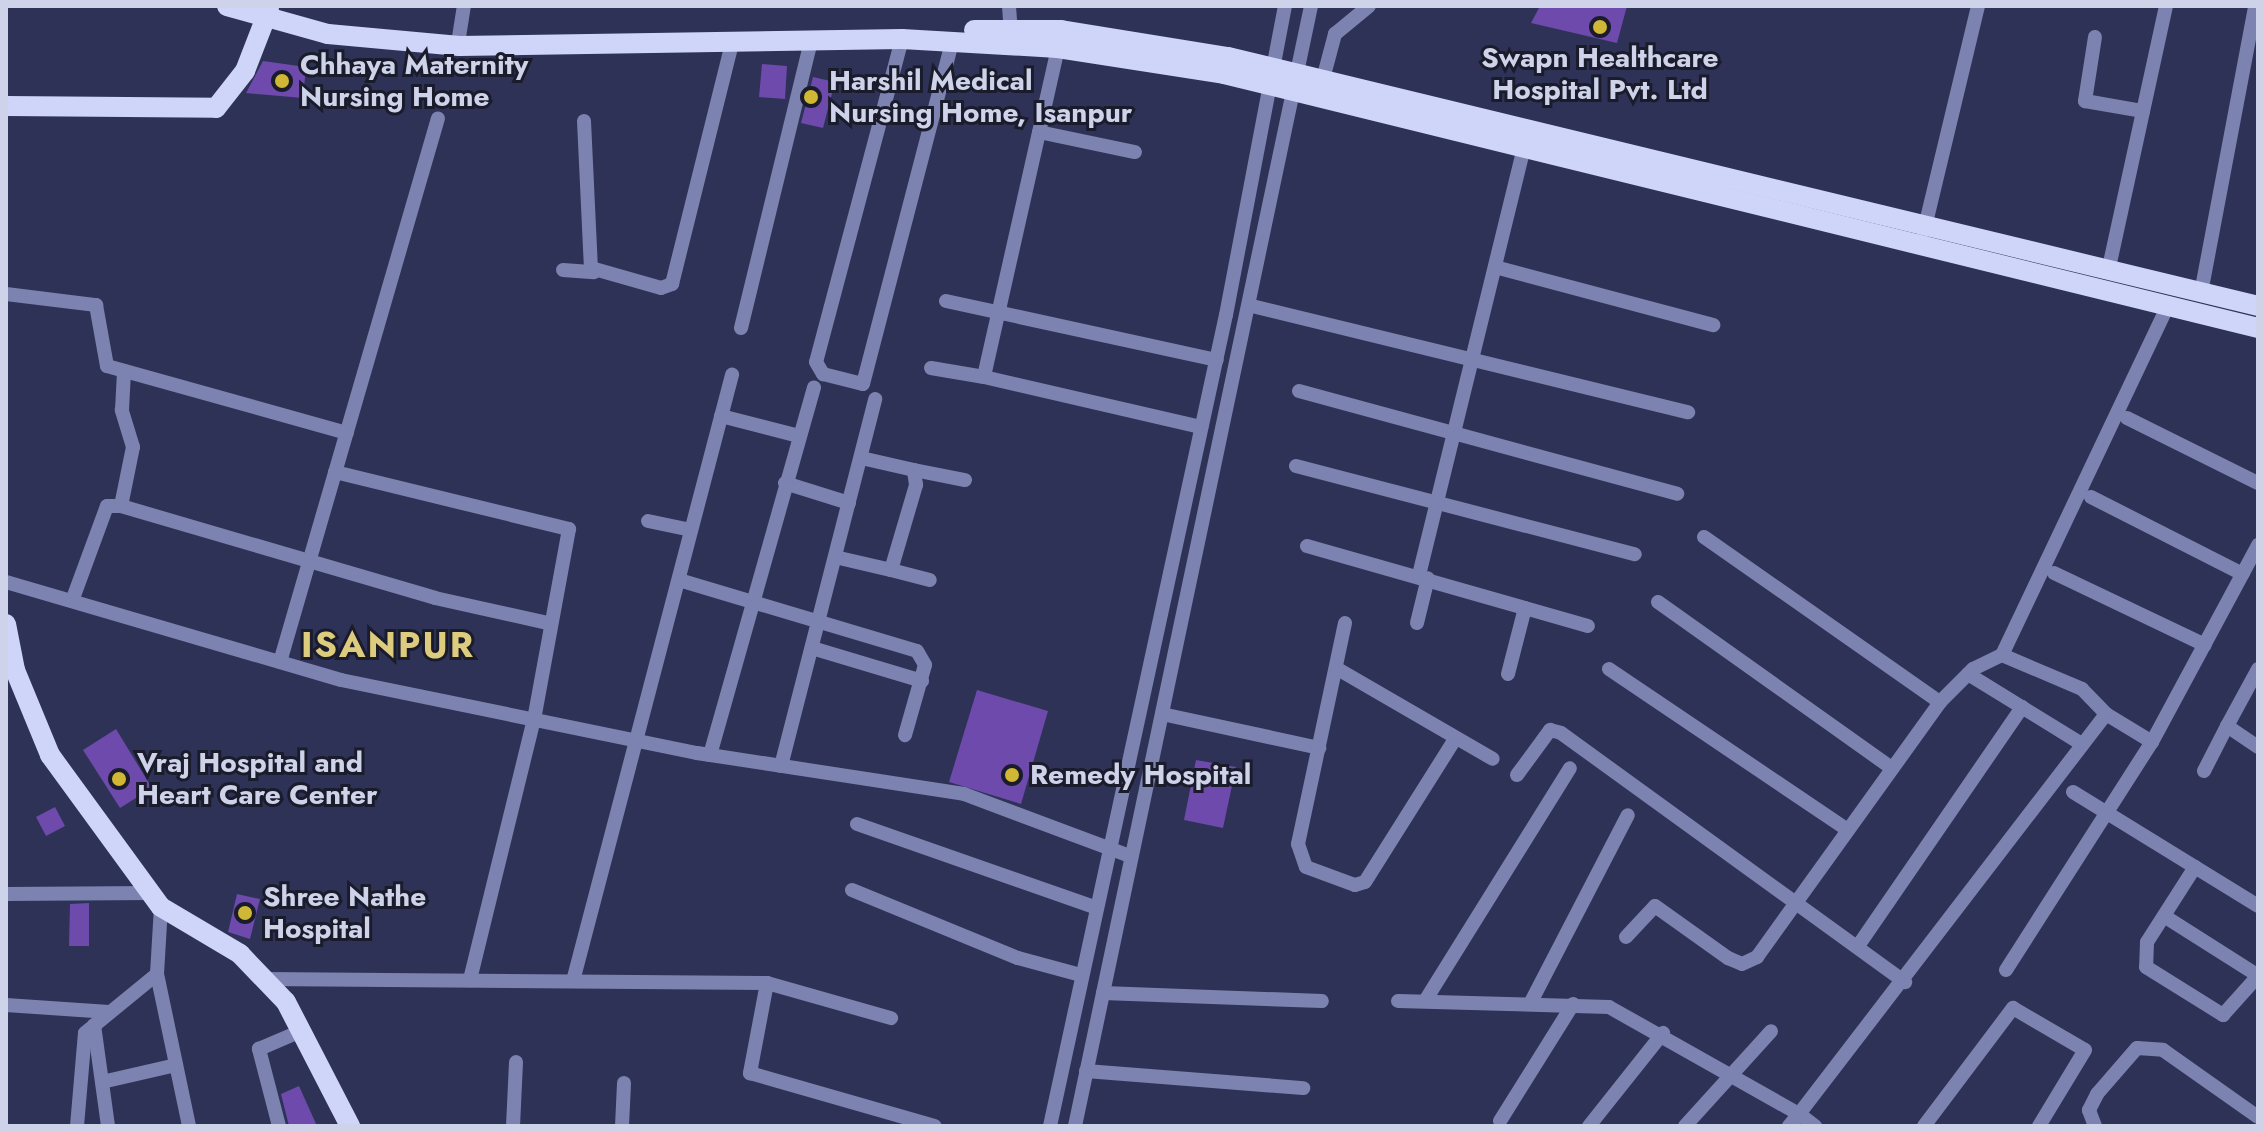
<!DOCTYPE html>
<html>
<head>
<meta charset="utf-8">
<style>
	body { margin:0 }
	#map { position:relative; width:2264px; height:1132px; overflow:hidden; background:#2e3256; font-family:Jost,sans-serif }
	div>[style] { position:absolute }
	[style*='--x'] { left:calc(var(--x)*1px); top:calc(var(--y)*1px); width:calc(var(--w)*1px); rotate:calc(var(--a)*1deg) }
	.building>* { inset:0; background:#6d4aab }
	.minor>* { height:14px; margin:-7px; padding:0 7px; transform-origin:7px; border-radius:7px; background:#7c83b0 }
	.major>* { height:20px; margin:-10px; padding:0 10px; transform-origin:10px; border-radius:10px; background:#ced5f9 }
	.dots>* { width:22px; height:22px; translate:-50% -50%; box-sizing:border-box; border:4px solid #1a1c2c; border-radius:50% }
	span { translate:-50% -50%; white-space:nowrap; text-align:center; line-height:1.15; -webkit-text-stroke:6px #1a1c2c; paint-order:stroke }
	.poi-label { font-size:28px; color:#cfd3ea; font-weight:700 }
	.left { translate:0 -50%; text-align:left }
	.district-label { font-size:36px; color:#decc7e; font-weight:700; letter-spacing:2px }
	.frame { position:absolute; inset:0; border:8px solid #cfd3ea; pointer-events:none }
</style>
</head>
<body>
<div id="map">
	<div class="building">
		<div style="clip-path:polygon(1540px 6px,1627px 6px,1617px 43px,1531px 23px)"></div>
		<div style="clip-path:polygon(263px 61px,306px 67px,303px 98px,246px 93px)"></div>
		<div style="clip-path:polygon(762px 64px,787px 66px,785px 99px,759px 97px)"></div>
		<div style="clip-path:polygon(813px 77px,835px 82px,823px 128px,801px 123px)"></div>
		<div style="clip-path:polygon(977px 690px,1048px 711px,1021px 804px,949px 782px)"></div>
		<div style="clip-path:polygon(116px 729px,152px 788px,120px 808px,83px 750px)"></div>
		<div style="clip-path:polygon(1196px 760px,1236px 767px,1223px 828px,1184px 820px)"></div>
		<div style="clip-path:polygon(55px 807px,65px 826px,46px 836px,36px 817px)"></div>
		<div style="clip-path:polygon(237px 894px,260px 899px,250px 939px,228px 932px)"></div>
		<div style="clip-path:polygon(89px 903px,89px 946px,69px 946px,70px 904px)"></div>
		<div style="clip-path:polygon(299px 1086px,317px 1126px,289px 1126px,281px 1094px)"></div>
	</div>
	<div class="minor">
		<div style="--x:1009;--y:6;--w:31;--a:86"></div>
		<div style="--x:459;--y:37;--w:31;--a:-81"></div>
		<div style="--x:2095;--y:37;--w:65;--a:98.9"></div>
		<div style="--x:2085;--y:101;--w:59;--a:9.8"></div>
		<div style="--x:902;--y:39;--w:334;--a:104.9"></div>
		<div style="--x:816;--y:362;--w:14;--a:60"></div>
		<div style="--x:823;--y:374;--w:41;--a:14"></div>
		<div style="--x:863;--y:384;--w:353;--a:-75.4"></div>
		<div style="--x:1058;--y:48;--w:337;--a:102.7"></div>
		<div style="--x:984;--y:377;--w:223;--a:13"></div>
		<div style="--x:1323;--y:79;--w:47;--a:-75.1"></div>
		<div style="--x:1335;--y:34;--w:44;--a:-39.5"></div>
		<div style="--x:584;--y:121;--w:147;--a:87.3"></div>
		<div style="--x:591;--y:268;--w:73;--a:15.9"></div>
		<div style="--x:661;--y:288;--w:12;--a:-20"></div>
		<div style="--x:672;--y:284;--w:247;--a:-76"></div>
		<div style="--x:1039;--y:132;--w:98;--a:11.8"></div>
		<div style="--x:1924;--y:231;--w:231;--a:-76.5"></div>
		<div style="--x:1495;--y:267;--w:226;--a:14.9"></div>
		<div style="--x:563;--y:270;--w:31;--a:4"></div>
		<div style="--x:2108;--y:272;--w:272;--a:-77.7"></div>
		<div style="--x:2201;--y:293;--w:292;--a:-79.3"></div>
		<div style="--x:6;--y:294;--w:91;--a:7"></div>
		<div style="--x:96;--y:305;--w:62;--a:79.8"></div>
		<div style="--x:107;--y:366;--w:249;--a:15.6"></div>
		<div style="--x:946;--y:301;--w:277;--a:12.3"></div>
		<div style="--x:1252;--y:306;--w:449;--a:13.7"></div>
		<div style="--x:741;--y:328;--w:292;--a:-76.3"></div>
		<div style="--x:931;--y:368;--w:54;--a:9.6"></div>
		<div style="--x:1299;--y:391;--w:392;--a:15.2"></div>
		<div style="--x:721;--y:416;--w:81;--a:14.4"></div>
		<div style="--x:2127;--y:418;--w:146;--a:26.4"></div>
		<div style="--x:1296;--y:466;--w:350;--a:14.6"></div>
		<div style="--x:914;--y:470;--w:52;--a:11.1"></div>
		<div style="--x:335;--y:472;--w:241;--a:13.7"></div>
		<div style="--x:569;--y:529;--w:193;--a:100.4"></div>
		<div style="--x:534;--y:719;--w:269;--a:103.8"></div>
		<div style="--x:785;--y:483;--w:67;--a:17.4"></div>
		<div style="--x:2091;--y:497;--w:170;--a:26.9"></div>
		<div style="--x:121;--y:506;--w:60;--a:-78.5"></div>
		<div style="--x:133;--y:447;--w:39;--a:-107"></div>
		<div style="--x:122;--y:410;--w:39;--a:-87"></div>
		<div style="--x:648;--y:521;--w:44;--a:11.8"></div>
		<div style="--x:1704;--y:537;--w:288;--a:35"></div>
		<div style="--x:1307;--y:546;--w:292;--a:15.9"></div>
		<div style="--x:835;--y:557;--w:57;--a:13.1"></div>
		<div style="--x:891;--y:570;--w:89;--a:-73.6"></div>
		<div style="--x:916;--y:485;--w:15;--a:-98"></div>
		<div style="--x:914;--y:470;--w:54;--a:-167.2"></div>
		<div style="--x:891;--y:570;--w:40;--a:14.4"></div>
		<div style="--x:2054;--y:573;--w:167;--a:25.5"></div>
		<div style="--x:1419;--y:575;--w:448;--a:-76.2"></div>
		<div style="--x:679;--y:580;--w:248;--a:16.6"></div>
		<div style="--x:917;--y:651;--w:16;--a:60"></div>
		<div style="--x:925;--y:665;--w:73;--a:105.9"></div>
		<div style="--x:6;--y:582;--w:349;--a:16.3"></div>
		<div style="--x:341;--y:680;--w:363;--a:11.6"></div>
		<div style="--x:697;--y:753;--w:270;--a:8.7"></div>
		<div style="--x:964;--y:794;--w:177;--a:20.5"></div>
		<div style="--x:72;--y:601;--w:101;--a:-69.8"></div>
		<div style="--x:107;--y:506;--w:14;--a:0"></div>
		<div style="--x:121;--y:506;--w:327;--a:16.3"></div>
		<div style="--x:435;--y:598;--w:116;--a:12.5"></div>
		<div style="--x:1658;--y:602;--w:287;--a:35.4"></div>
		<div style="--x:1345;--y:623;--w:226;--a:102"></div>
		<div style="--x:1298;--y:844;--w:24;--a:71"></div>
		<div style="--x:1306;--y:867;--w:52;--a:20.2"></div>
		<div style="--x:1355;--y:885;--w:10;--a:-17"></div>
		<div style="--x:1365;--y:882;--w:169;--a:-57.8"></div>
		<div style="--x:1417;--y:623;--w:46;--a:-76.3"></div>
		<div style="--x:812;--y:648;--w:115;--a:16.7"></div>
		<div style="--x:2002;--y:655;--w:386;--a:-64.6"></div>
		<div style="--x:280;--y:662;--w:566;--a:-73.8"></div>
		<div style="--x:1336;--y:668;--w:181;--a:30.1"></div>
		<div style="--x:1609;--y:669;--w:288;--a:34"></div>
		<div style="--x:2258;--y:669;--w:65;--a:118.5"></div>
		<div style="--x:2227;--y:726;--w:37;--a:34"></div>
		<div style="--x:1508;--y:674;--w:68;--a:-75.6"></div>
		<div style="--x:1968;--y:674;--w:132;--a:31.6"></div>
		<div style="--x:1162;--y:714;--w:161;--a:12.2"></div>
		<div style="--x:710;--y:755;--w:382;--a:-74.2"></div>
		<div style="--x:781;--y:766;--w:379;--a:-75.6"></div>
		<div style="--x:2204;--y:771;--w:51;--a:-62.9"></div>
		<div style="--x:1517;--y:775;--w:56;--a:-53.7"></div>
		<div style="--x:1550;--y:730;--w:11;--a:15"></div>
		<div style="--x:1561;--y:733;--w:425;--a:35.9"></div>
		<div style="--x:2073;--y:792;--w:217;--a:31.6"></div>
		<div style="--x:857;--y:824;--w:254;--a:19.3"></div>
		<div style="--x:2195;--y:867;--w:89;--a:122.6"></div>
		<div style="--x:2147;--y:942;--w:25;--a:92"></div>
		<div style="--x:2146;--y:967;--w:91;--a:31.9"></div>
		<div style="--x:2223;--y:1015;--w:52;--a:-48.1"></div>
		<div style="--x:852;--y:890;--w:179;--a:22.3"></div>
		<div style="--x:1018;--y:958;--w:65;--a:15.1"></div>
		<div style="--x:6;--y:894;--w:145;--a:-0.4"></div>
		<div style="--x:2164;--y:916;--w:110;--a:32.4"></div>
		<div style="--x:1626;--y:937;--w:42;--a:-46.9"></div>
		<div style="--x:1655;--y:906;--w:90;--a:35.5"></div>
		<div style="--x:1728;--y:958;--w:15;--a:23"></div>
		<div style="--x:1742;--y:964;--w:17;--a:-25"></div>
		<div style="--x:1757;--y:957;--w:314;--a:-54.3"></div>
		<div style="--x:1940;--y:702;--w:47;--a:-45"></div>
		<div style="--x:1973;--y:669;--w:32;--a:-26"></div>
		<div style="--x:2002;--y:655;--w:87;--a:23"></div>
		<div style="--x:2082;--y:689;--w:35;--a:46"></div>
		<div style="--x:1858;--y:946;--w:290;--a:-55.5"></div>
		<div style="--x:2006;--y:970;--w:271;--a:-57.4"></div>
		<div style="--x:157;--y:974;--w:155;--a:78.1"></div>
		<div style="--x:264;--y:979;--w:503;--a:0.46"></div>
		<div style="--x:767;--y:983;--w:129;--a:15.8"></div>
		<div style="--x:573;--y:981;--w:627;--a:-75.3"></div>
		<div style="--x:767;--y:983;--w:92;--a:100.7"></div>
		<div style="--x:750;--y:1073;--w:192;--a:16"></div>
		<div style="--x:1103;--y:993;--w:219;--a:2.1"></div>
		<div style="--x:1532;--y:1000;--w:208;--a:-62.6"></div>
		<div style="--x:1398;--y:1001;--w:211;--a:1.6"></div>
		<div style="--x:1609;--y:1007;--w:218;--a:29.4"></div>
		<div style="--x:1799;--y:1114;--w:16;--a:130"></div>
		<div style="--x:1425;--y:1001;--w:274;--a:-58.1"></div>
		<div style="--x:6;--y:1005;--w:103;--a:3.9"></div>
		<div style="--x:94;--y:1025;--w:102;--a:82.1"></div>
		<div style="--x:1086;--y:1071;--w:218;--a:4.5"></div>
		<div style="--x:102;--y:1082;--w:76;--a:-12.9"></div>
		<div style="--x:1500;--y:1121;--w:138;--a:-58"></div>
		<div style="--x:77;--y:1126;--w:93;--a:-85.1"></div>
		<div style="--x:85;--y:1033;--w:93;--a:-39.3"></div>
		<div style="--x:157;--y:974;--w:67;--a:-86.6"></div>
		<div style="--x:279;--y:1126;--w:80;--a:-104.6"></div>
		<div style="--x:259;--y:1049;--w:46;--a:-23.2"></div>
		<div style="--x:513;--y:1126;--w:64;--a:-87.3"></div>
		<div style="--x:622;--y:1126;--w:43;--a:-87.3"></div>
		<div style="--x:1050;--y:1126;--w:830;--a:-77.76"></div>
		<div style="--x:1226;--y:315;--w:315;--a:-79.2"></div>
		<div style="--x:1075;--y:1126;--w:1145;--a:-78.1"></div>
		<div style="--x:1589;--y:1126;--w:119;--a:-51.5"></div>
		<div style="--x:1685;--y:1126;--w:128;--a:-47.8"></div>
		<div style="--x:1815;--y:1126;--w:20;--a:-143"></div>
		<div style="--x:1799;--y:1114;--w:504;--a:-52.49"></div>
		<div style="--x:2106;--y:714;--w:54;--a:31.3"></div>
		<div style="--x:2152;--y:742;--w:224;--a:-61.7"></div>
		<div style="--x:1924;--y:1126;--w:148;--a:-53"></div>
		<div style="--x:2013;--y:1008;--w:83;--a:30.3"></div>
		<div style="--x:2085;--y:1050;--w:89;--a:121.2"></div>
		<div style="--x:2095;--y:1126;--w:17;--a:-111"></div>
		<div style="--x:2089;--y:1110;--w:18;--a:-63"></div>
		<div style="--x:2097;--y:1094;--w:61;--a:-49"></div>
		<div style="--x:2137;--y:1048;--w:26;--a:4"></div>
		<div style="--x:2163;--y:1050;--w:116;--a:35.2"></div>
	</div>
	<div class="major">
		<div style="--x:227;--y:6;--w:105;--a:15.5"></div>
		<div style="--x:328;--y:34;--w:132;--a:5.2"></div>
		<div style="--x:459;--y:46;--w:443;--a:-0.9"></div>
		<div style="--x:902;--y:39;--w:156;--a:3.3"></div>
		<div style="--x:1058;--y:48;--w:168;--a:8.9"></div>
		<div style="--x:1224;--y:74;--w:1065;--a:13.8"></div>
		<div style="--x:974;--y:30;--w:87;--a:0"></div>
		<div style="--x:1061;--y:30;--w:169;--a:9.2"></div>
		<div style="--x:1228;--y:57;--w:1060;--a:13.59"></div>
		<div style="--x:6;--y:106;--w:210;--a:0.5"></div>
		<div style="--x:216;--y:108;--w:47;--a:-51.9"></div>
		<div style="--x:245;--y:71;--w:66;--a:-68.8"></div>
		<div style="--x:6;--y:624;--w:47;--a:78.9"></div>
		<div style="--x:15;--y:670;--w:92;--a:67.6"></div>
		<div style="--x:50;--y:755;--w:188;--a:53.9"></div>
		<div style="--x:161;--y:907;--w:92;--a:30.7"></div>
		<div style="--x:240;--y:954;--w:66;--a:46.2"></div>
		<div style="--x:286;--y:1002;--w:140;--a:62.7"></div>
	</div>
	<div class="dots">
		<div style="left:1600px;top:27px;background:#d1b736"></div>
		<div style="left:282px;top:81px;background:#d1b736"></div>
		<div style="left:811px;top:97px;background:#d1b736"></div>
		<div style="left:1012px;top:775px;background:#d1b736"></div>
		<div style="left:119px;top:779px;background:#d1b736"></div>
		<div style="left:245px;top:913px;background:#d1b736"></div>
	</div>
	<div class="poi-label">
		<span style="left:1600px;top:74px">Swapn Healthcare<br>Hospital Pvt. Ltd</span>
		<span class="left" style="left:300px;top:81px">Chhaya Maternity<br>Nursing Home</span>
		<span class="left" style="left:829px;top:97px">Harshil Medical<br>Nursing Home, Isanpur</span>
		<span class="left" style="left:137px;top:779px">Vraj Hospital and<br>Heart Care Center</span>
		<span class="left" style="left:1030px;top:775px">Remedy Hospital</span>
		<span class="left" style="left:263px;top:913px">Shree Nathe<br>Hospital</span>
	</div>
	<div class="district-label">
		<span style="left:388px;top:645px">ISANPUR</span>
	</div>
	<div class="frame"></div>
</div>
</body>
</html>
